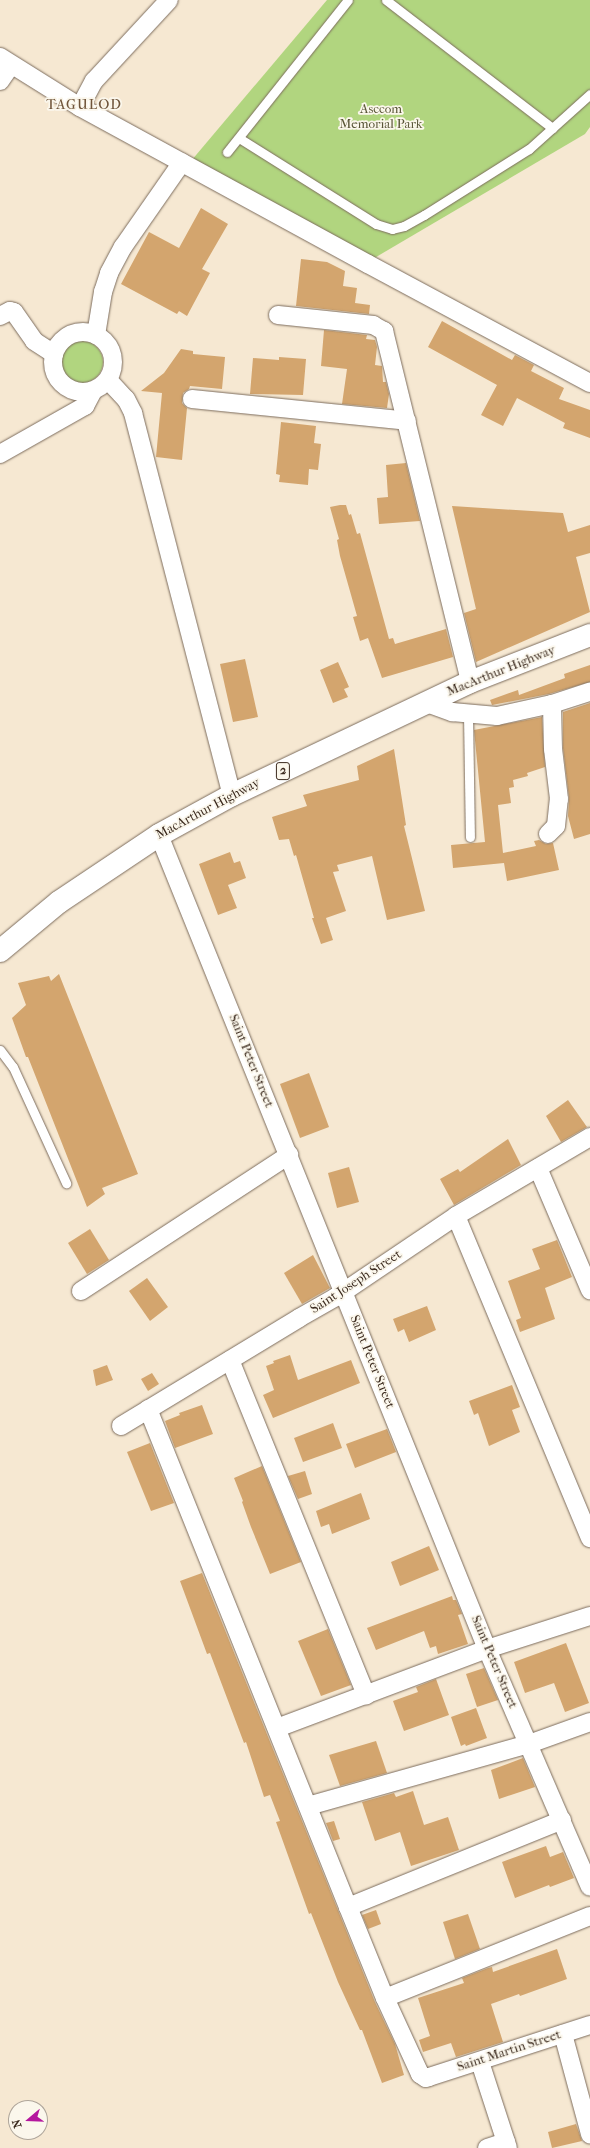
<!DOCTYPE html>
<html>
<head>
<meta charset="utf-8">
<style>
	body { margin:0 }
	#map { position:relative; width:590px; height:2148px; overflow:hidden; background:#f6e8d2; font-family:"IM FELL French Canon",serif }
	div>[style] { position:absolute }
	[style*='--x'] { left:calc(var(--x)*1px); top:calc(var(--y)*1px); width:calc(var(--w)*1px); rotate:calc(var(--a)*1deg) }
	.green>* { inset:0; background:#b1d57f }
	.round { border-radius:50% }
	.building>* { inset:0; background:#d3a56e }
	.roads { filter:drop-shadow(0 0 1px #7c6c5d) drop-shadow(0 0 1px #7c6c5d) }
	.service>* { height:9px; margin:-4.5px; padding:0 4.5px; transform-origin:4.5px; border-radius:4.5px; background:#fff }
	.minor>* { height:18px; margin:-9px; padding:0 9px; transform-origin:9px; border-radius:9px; background:#fff }
	.minor>.ring { margin:-9px; padding:0; box-sizing:content-box; background:none; border:18px solid #fff; border-radius:50% }
	.trunk>* { height:22px; margin:-11px; padding:0 11px; transform-origin:11px; border-radius:11px; background:#fff }
	span { translate:-50% -50%; white-space:nowrap; text-align:center; line-height:1.15; -webkit-text-stroke:3.5px #fbf7ec; paint-order:stroke }
	.shield-label span { padding:1px 3px; background:#fbf7ec; border:1px solid; border-radius:3px; -webkit-text-stroke-width:0 }
	.shield-label { font-size:12px; color:#3b2a1e; font-weight:700 }
	.park-label { font-size:13px; color:#585536 }
	.street-label { font-size:13px; color:#3b2a1e }
	.neighbourhood-label { font-size:14px; color:#70553a; letter-spacing:1px }
	.north { position:absolute; left:8px; top:2100px; width:40px; height:40px; box-sizing:border-box; background:#fbf7ec; border:1px solid #aea59a; border-radius:50%; rotate:251deg; font-size:11px; font-weight:700; line-height:16px; text-align:center; color:#3b2a1e }
	.north::after { content:''; display:block; margin:auto; width:14px; height:18px; background:#b5179e; clip-path:polygon(50% 0,100% 100%,50% 72%,0 100%) }
</style>
</head>
<body>
<div id="map">
	<div class="green">
		<div style="clip-path:polygon(327px 0,590px 0,590px 127px,585px 134px,371px 260px,191px 161px)"></div>
		<div class="round" style="left:61px;top:341px;width:42px;height:42px"></div>
	</div>
	<div class="building">
		<div style="clip-path:polygon(201px 208px,228px 224px,202px 269px,210px 273px,187px 316px,179px 311px,177px 314px,121px 284px,149px 232px,179px 248px)"></div>
		<div style="clip-path:polygon(301px 259px,327px 262px,345px 271px,343px 286px,357px 288px,355px 303px,370px 305px,369px 314px,296px 306px)"></div>
		<div style="clip-path:polygon(442px 321px,512px 360px,515px 355px,534px 365px,531px 371px,564px 388px,559px 399px,590px 410px,590px 438px,563px 428px,565px 423px,517px 398px,503px 426px,481px 415px,497px 385px,428px 347px)"></div>
		<div style="clip-path:polygon(324px 330px,367px 335px,366px 339px,375px 340px,377px 347px,375px 365px,382px 366px,383px 382px,386px 382px,389px 394px,387px 408px,342px 404px,347px 369px,321px 366px)"></div>
		<div style="clip-path:polygon(181px 349px,193px 351px,193px 354px,225px 357px,222px 389px,190px 386px,189px 389px,183px 393px,182px 403px,187px 408px,182px 460px,156px 457px,162px 393px,141px 391px,164px 373px)"></div>
		<div style="clip-path:polygon(279px 357px,306px 359px,303px 395px,250px 394px,253px 358px,279px 360px)"></div>
		<div style="clip-path:polygon(281px 422px,316px 426px,314px 443px,321px 444px,318px 470px,309px 469px,308px 485px,279px 482px,280px 475px,276px 474px)"></div>
		<div style="clip-path:polygon(406px 463px,420px 521px,379px 524px,377px 498px,388px 497px,386px 465px)"></div>
		<div style="clip-path:polygon(340px 505px,346px 505px,349px 515px,351px 514px,357px 534px,360px 533px,389px 639px,393px 638px,395px 644px,446px 629px,453px 657px,382px 678px,368px 638px,360px 641px,353px 617px,357px 616px,340px 556px,337px 540px,339px 539px,330px 507px)"></div>
		<div style="clip-path:polygon(452px 506px,563px 513px,568px 532px,590px 525px,590px 553px,576px 557px,590px 612px,476px 662px,464px 613px,476px 609px)"></div>
		<div style="clip-path:polygon(245px 659px,258px 717px,233px 722px,220px 664px)"></div>
		<div style="clip-path:polygon(338px 662px,349px 687px,344px 689px,348px 697px,333px 703px,320px 670px)"></div>
		<div style="clip-path:polygon(590px 665px,590px 682px,549px 694px,492px 705px,490px 700px,518px 690px,519px 695px,565px 678px,564px 674px)"></div>
		<div style="clip-path:polygon(590px 703px,590px 834px,574px 839px,568px 816px,569px 798px,563px 748px,563px 712px)"></div>
		<div style="clip-path:polygon(542px 717px,545px 767px,527px 773px,528px 776px,513px 780px,514px 787px,509px 788px,511px 803px,498px 805px,503px 853px,536px 846px,534px 841px,539px 840px,546px 844px,553px 843px,559px 870px,507px 881px,504px 863px,453px 868px,451px 845px,485px 842px,474px 730px)"></div>
		<div style="clip-path:polygon(394px 749px,406px 825px,404px 826px,425px 911px,387px 920px,372px 856px,337px 865px,339px 871px,333px 872px,346px 911px,326px 918px,333px 940px,321px 944px,312px 918px,314px 918px,296px 855px,294px 856px,289px 839px,279px 840px,272px 817px,307px 806px,303px 795px,359px 780px,357px 766px)"></div>
		<div style="clip-path:polygon(230px 852px,234px 863px,240px 861px,246px 878px,228px 885px,237px 908px,218px 915px,199px 864px)"></div>
		<div style="clip-path:polygon(59px 974px,138px 1174px,102px 1188px,105px 1194px,87px 1207px,28px 1057px,26px 1057px,12px 1018px,26px 1005px,18px 983px,49px 976px,51px 981px)"></div>
		<div style="clip-path:polygon(309px 1073px,329px 1127px,300px 1138px,280px 1084px)"></div>
		<div style="clip-path:polygon(568px 1100px,587px 1127px,561px 1142px,546px 1116px)"></div>
		<div style="clip-path:polygon(508px 1139px,521px 1165px,454px 1205px,440px 1179px,458px 1169px,460px 1172px)"></div>
		<div style="clip-path:polygon(349px 1167px,359px 1202px,337px 1208px,328px 1173px)"></div>
		<div style="clip-path:polygon(90px 1229px,109px 1260px,87px 1274px,68px 1243px)"></div>
		<div style="clip-path:polygon(557px 1240px,572px 1277px,545px 1288px,555px 1319px,520px 1332px,516px 1320px,521px 1318px,508px 1281px,540px 1269px,532px 1249px)"></div>
		<div style="clip-path:polygon(313px 1255px,330px 1288px,302px 1304px,284px 1273px)"></div>
		<div style="clip-path:polygon(147px 1278px,168px 1307px,150px 1321px,129px 1291px)"></div>
		<div style="clip-path:polygon(427px 1306px,436px 1330px,409px 1342px,404px 1329px,398px 1332px,393px 1319px)"></div>
		<div style="clip-path:polygon(290px 1355px,298px 1380px,351px 1360px,360px 1383px,273px 1418px,263px 1395px,274px 1390px,266px 1366px,274px 1363px,273px 1361px)"></div>
		<div style="clip-path:polygon(107px 1365px,113px 1380px,96px 1386px,93px 1370px)"></div>
		<div style="clip-path:polygon(152px 1373px,159px 1384px,148px 1391px,141px 1379px)"></div>
		<div style="clip-path:polygon(512px 1385px,520px 1407px,512px 1410px,520px 1432px,489px 1446px,478px 1413px,474px 1415px,469px 1401px)"></div>
		<div style="clip-path:polygon(202px 1405px,213px 1434px,175px 1448px,165px 1421px,180px 1415px,179px 1413px)"></div>
		<div style="clip-path:polygon(333px 1423px,342px 1448px,303px 1462px,294px 1438px)"></div>
		<div style="clip-path:polygon(387px 1429px,396px 1452px,355px 1468px,346px 1444px)"></div>
		<div style="clip-path:polygon(150px 1443px,174px 1503px,151px 1511px,127px 1452px)"></div>
		<div style="clip-path:polygon(262px 1466px,301px 1562px,270px 1574px,251px 1527px,242px 1502px,243px 1501px,234px 1478px)"></div>
		<div style="clip-path:polygon(305px 1471px,312px 1494px,298px 1499px,288px 1476px)"></div>
		<div style="clip-path:polygon(361px 1493px,370px 1519px,332px 1534px,329px 1524px,321px 1527px,316px 1511px)"></div>
		<div style="clip-path:polygon(429px 1546px,439px 1570px,400px 1586px,391px 1562px)"></div>
		<div style="clip-path:polygon(202px 1573px,375px 2002px,395px 2044px,404px 2075px,382px 2083px,362px 2030px,360px 2030px,338px 1982px,311px 1913px,309px 1914px,276px 1822px,280px 1821px,270px 1795px,264px 1797px,246px 1742px,244px 1743px,210px 1653px,207px 1654px,180px 1581px)"></div>
		<div style="clip-path:polygon(452px 1596px,453px 1600px,456px 1600px,462px 1614px,458px 1615px,468px 1644px,438px 1654px,436px 1646px,430px 1648px,424px 1631px,376px 1650px,367px 1628px)"></div>
		<div style="clip-path:polygon(328px 1629px,351px 1685px,321px 1696px,298px 1641px)"></div>
		<div style="clip-path:polygon(566px 1643px,589px 1703px,565px 1712px,554px 1683px,525px 1693px,514px 1662px)"></div>
		<div style="clip-path:polygon(484px 1668px,498px 1700px,477px 1707px,466px 1674px)"></div>
		<div style="clip-path:polygon(436px 1679px,449px 1715px,404px 1731px,393px 1701px,418px 1692px,416px 1687px)"></div>
		<div style="clip-path:polygon(476px 1708px,487px 1738px,466px 1746px,465px 1744px,461px 1746px,451px 1717px)"></div>
		<div style="clip-path:polygon(376px 1741px,387px 1773px,340px 1786px,329px 1755px)"></div>
		<div style="clip-path:polygon(523px 1758px,535px 1787px,499px 1799px,491px 1770px)"></div>
		<div style="clip-path:polygon(413px 1791px,424px 1825px,448px 1817px,459px 1850px,411px 1866px,400px 1832px,375px 1841px,362px 1802px,394px 1793px,396px 1797px)"></div>
		<div style="clip-path:polygon(334px 1821px,340px 1839px,333px 1841px,326px 1823px)"></div>
		<div style="clip-path:polygon(546px 1846px,550px 1857px,563px 1852px,574px 1878px,550px 1887px,549px 1885px,515px 1898px,502px 1862px)"></div>
		<div style="clip-path:polygon(376px 1910px,381px 1924px,368px 1929px,362px 1915px)"></div>
		<div style="clip-path:polygon(468px 1914px,480px 1949px,455px 1959px,443px 1922px)"></div>
		<div style="clip-path:polygon(557px 1949px,567px 1979px,520px 1996px,519px 1994px,491px 2004px,503px 2042px,456px 2057px,451px 2043px,423px 2052px,419px 2040px,430px 2036px,418px 1998px,464px 1983px,462px 1978px,488px 1968px,492px 1967px,493px 1972px)"></div>
		<div style="clip-path:polygon(576px 2124px,582px 2141px,552px 2148px,548px 2132px)"></div>
	</div>
	<div class="roads">
		<div class="service">
			<div style="--x:386;--y:0;--w:210;--a:37.6"></div>
			<div style="--x:239;--y:138;--w:162;--a:32.1"></div>
			<div style="--x:376;--y:224;--w:17;--a:17"></div>
			<div style="--x:392;--y:229;--w:12;--a:-14"></div>
			<div style="--x:404;--y:226;--w:23;--a:-29"></div>
			<div style="--x:424;--y:215;--w:124;--a:-32.2"></div>
			<div style="--x:529;--y:149;--w:82;--a:-42"></div>
			<div style="--x:227;--y:152;--w:194;--a:-51.5"></div>
			<div style="--x:468;--y:714;--w:123;--a:89.1"></div>
			<div style="--x:0;--y:1050;--w:21;--a:53"></div>
			<div style="--x:13;--y:1067;--w:128;--a:65.4"></div>
		</div>
		<div class="minor">
			<div style="--x:0;--y:57;--w:94;--a:32"></div>
			<div style="--x:80;--y:107;--w:328;--a:28.6"></div>
			<div style="--x:368;--y:264;--w:252;--a:28.2"></div>
			<div style="--x:0;--y:81;--w:19;--a:-55"></div>
			<div style="--x:80;--y:107;--w:30;--a:-62"></div>
			<div style="--x:94;--y:81;--w:110;--a:-47.2"></div>
			<div style="--x:278;--y:315;--w:96;--a:6"></div>
			<div style="--x:373;--y:325;--w:13;--a:29"></div>
			<div style="--x:384;--y:331;--w:361;--a:76.2"></div>
			<div style="--x:0;--y:316;--w:11;--a:-27"></div>
			<div style="--x:10;--y:311;--w:4;--a:14"></div>
			<div style="--x:14;--y:312;--w:35;--a:55"></div>
			<div style="--x:34;--y:341;--w:24;--a:33"></div>
			<div class="ring" style="left:53px;top:332px;width:42px;height:42px"></div>
			<div style="--x:96;--y:335;--w:44;--a:-80.8"></div>
			<div style="--x:103;--y:292;--w:20;--a:-72"></div>
			<div style="--x:109;--y:273;--w:30;--a:-62"></div>
			<div style="--x:123;--y:247;--w:103;--a:-55.2"></div>
			<div style="--x:108;--y:380;--w:26;--a:47"></div>
			<div style="--x:126;--y:399;--w:16;--a:63"></div>
			<div style="--x:133;--y:413;--w:395;--a:75.5"></div>
			<div style="--x:192;--y:399;--w:216;--a:5.8"></div>
			<div style="--x:0;--y:454;--w:98;--a:-29.5"></div>
			<div style="--x:85;--y:406;--w:17;--a:-62"></div>
			<div style="--x:427;--y:703;--w:27;--a:20"></div>
			<div style="--x:452;--y:712;--w:45;--a:5.1"></div>
			<div style="--x:497;--y:716;--w:56;--a:-12.3"></div>
			<div style="--x:552;--y:704;--w:40;--a:-18"></div>
			<div style="--x:548;--y:834;--w:11;--a:-45"></div>
			<div style="--x:556;--y:826;--w:27;--a:-84"></div>
			<div style="--x:559;--y:799;--w:50;--a:-96.8"></div>
			<div style="--x:553;--y:749;--w:45;--a:-91.3"></div>
			<div style="--x:159;--y:835;--w:878;--a:68.05"></div>
			<div style="--x:487;--y:1649;--w:259;--a:66.6"></div>
			<div style="--x:538;--y:1168;--w:133;--a:66.9"></div>
			<div style="--x:456;--y:1216;--w:349;--a:67.4"></div>
			<div style="--x:81;--y:1291;--w:249;--a:-33.2"></div>
			<div style="--x:230;--y:1360;--w:362;--a:67.9"></div>
			<div style="--x:148;--y:1409;--w:537;--a:68.12"></div>
			<div style="--x:348;--y:1907;--w:98;--a:67.9"></div>
			<div style="--x:385;--y:1998;--w:84;--a:65.3"></div>
			<div style="--x:420;--y:2074;--w:7;--a:34"></div>
			<div style="--x:426;--y:2078;--w:3;--a:-18"></div>
			<div style="--x:429;--y:2077;--w:169;--a:-17.9"></div>
			<div style="--x:121;--y:1426;--w:208;--a:-31.2"></div>
			<div style="--x:299;--y:1318;--w:43;--a:-29.6"></div>
			<div style="--x:336;--y:1297;--w:145;--a:-34"></div>
			<div style="--x:456;--y:1216;--w:156;--a:-30.5"></div>
			<div style="--x:277;--y:1728;--w:224;--a:-20.6"></div>
			<div style="--x:487;--y:1649;--w:108;--a:-17.8"></div>
			<div style="--x:308;--y:1806;--w:230;--a:-15.7"></div>
			<div style="--x:529;--y:1744;--w:65;--a:-19.8"></div>
			<div style="--x:348;--y:1907;--w:231;--a:-22.1"></div>
			<div style="--x:385;--y:1998;--w:221;--a:-21.8"></div>
			<div style="--x:563;--y:2034;--w:104;--a:74.9"></div>
			<div style="--x:480;--y:2062;--w:90;--a:72"></div>
			<div style="--x:487;--y:2148;--w:20;--a:-18"></div>
		</div>
		<div class="trunk">
			<div style="--x:0;--y:951;--w:77;--a:-39.7"></div>
			<div style="--x:59;--y:902;--w:120;--a:-33.8"></div>
			<div style="--x:159;--y:835;--w:83;--a:-28.7"></div>
			<div style="--x:232;--y:795;--w:263;--a:-25.4"></div>
			<div style="--x:470;--y:682;--w:129;--a:-21.4"></div>
		</div>
	</div>
	<div class="shield-label">
		<span style="left:283px;top:771px">2</span>
	</div>
	<div class="park-label">
		<span style="left:381px;top:117px">Asccom<br>Memorial Park</span>
	</div>
	<div class="street-label">
		<span style="left:501px;top:671px;rotate:-22deg">MacArthur Highway</span>
		<span style="left:208px;top:809px;rotate:-28deg">MacArthur Highway</span>
		<span style="left:251px;top:1061px;rotate:68deg">Saint Peter Street</span>
		<span style="left:356px;top:1282px;rotate:-33deg">Saint Joseph Street</span>
		<span style="left:372px;top:1362px;rotate:68deg">Saint Peter Street</span>
		<span style="left:494px;top:1662px;rotate:67deg">Saint Peter Street</span>
		<span style="left:509px;top:2051px;rotate:-18deg">Saint Martin Street</span>
	</div>
	<div class="neighbourhood-label">
		<span style="left:84px;top:105px">TAGULOD</span>
	</div>
	<div class="north">N</div>
</div>
</body>
</html>
